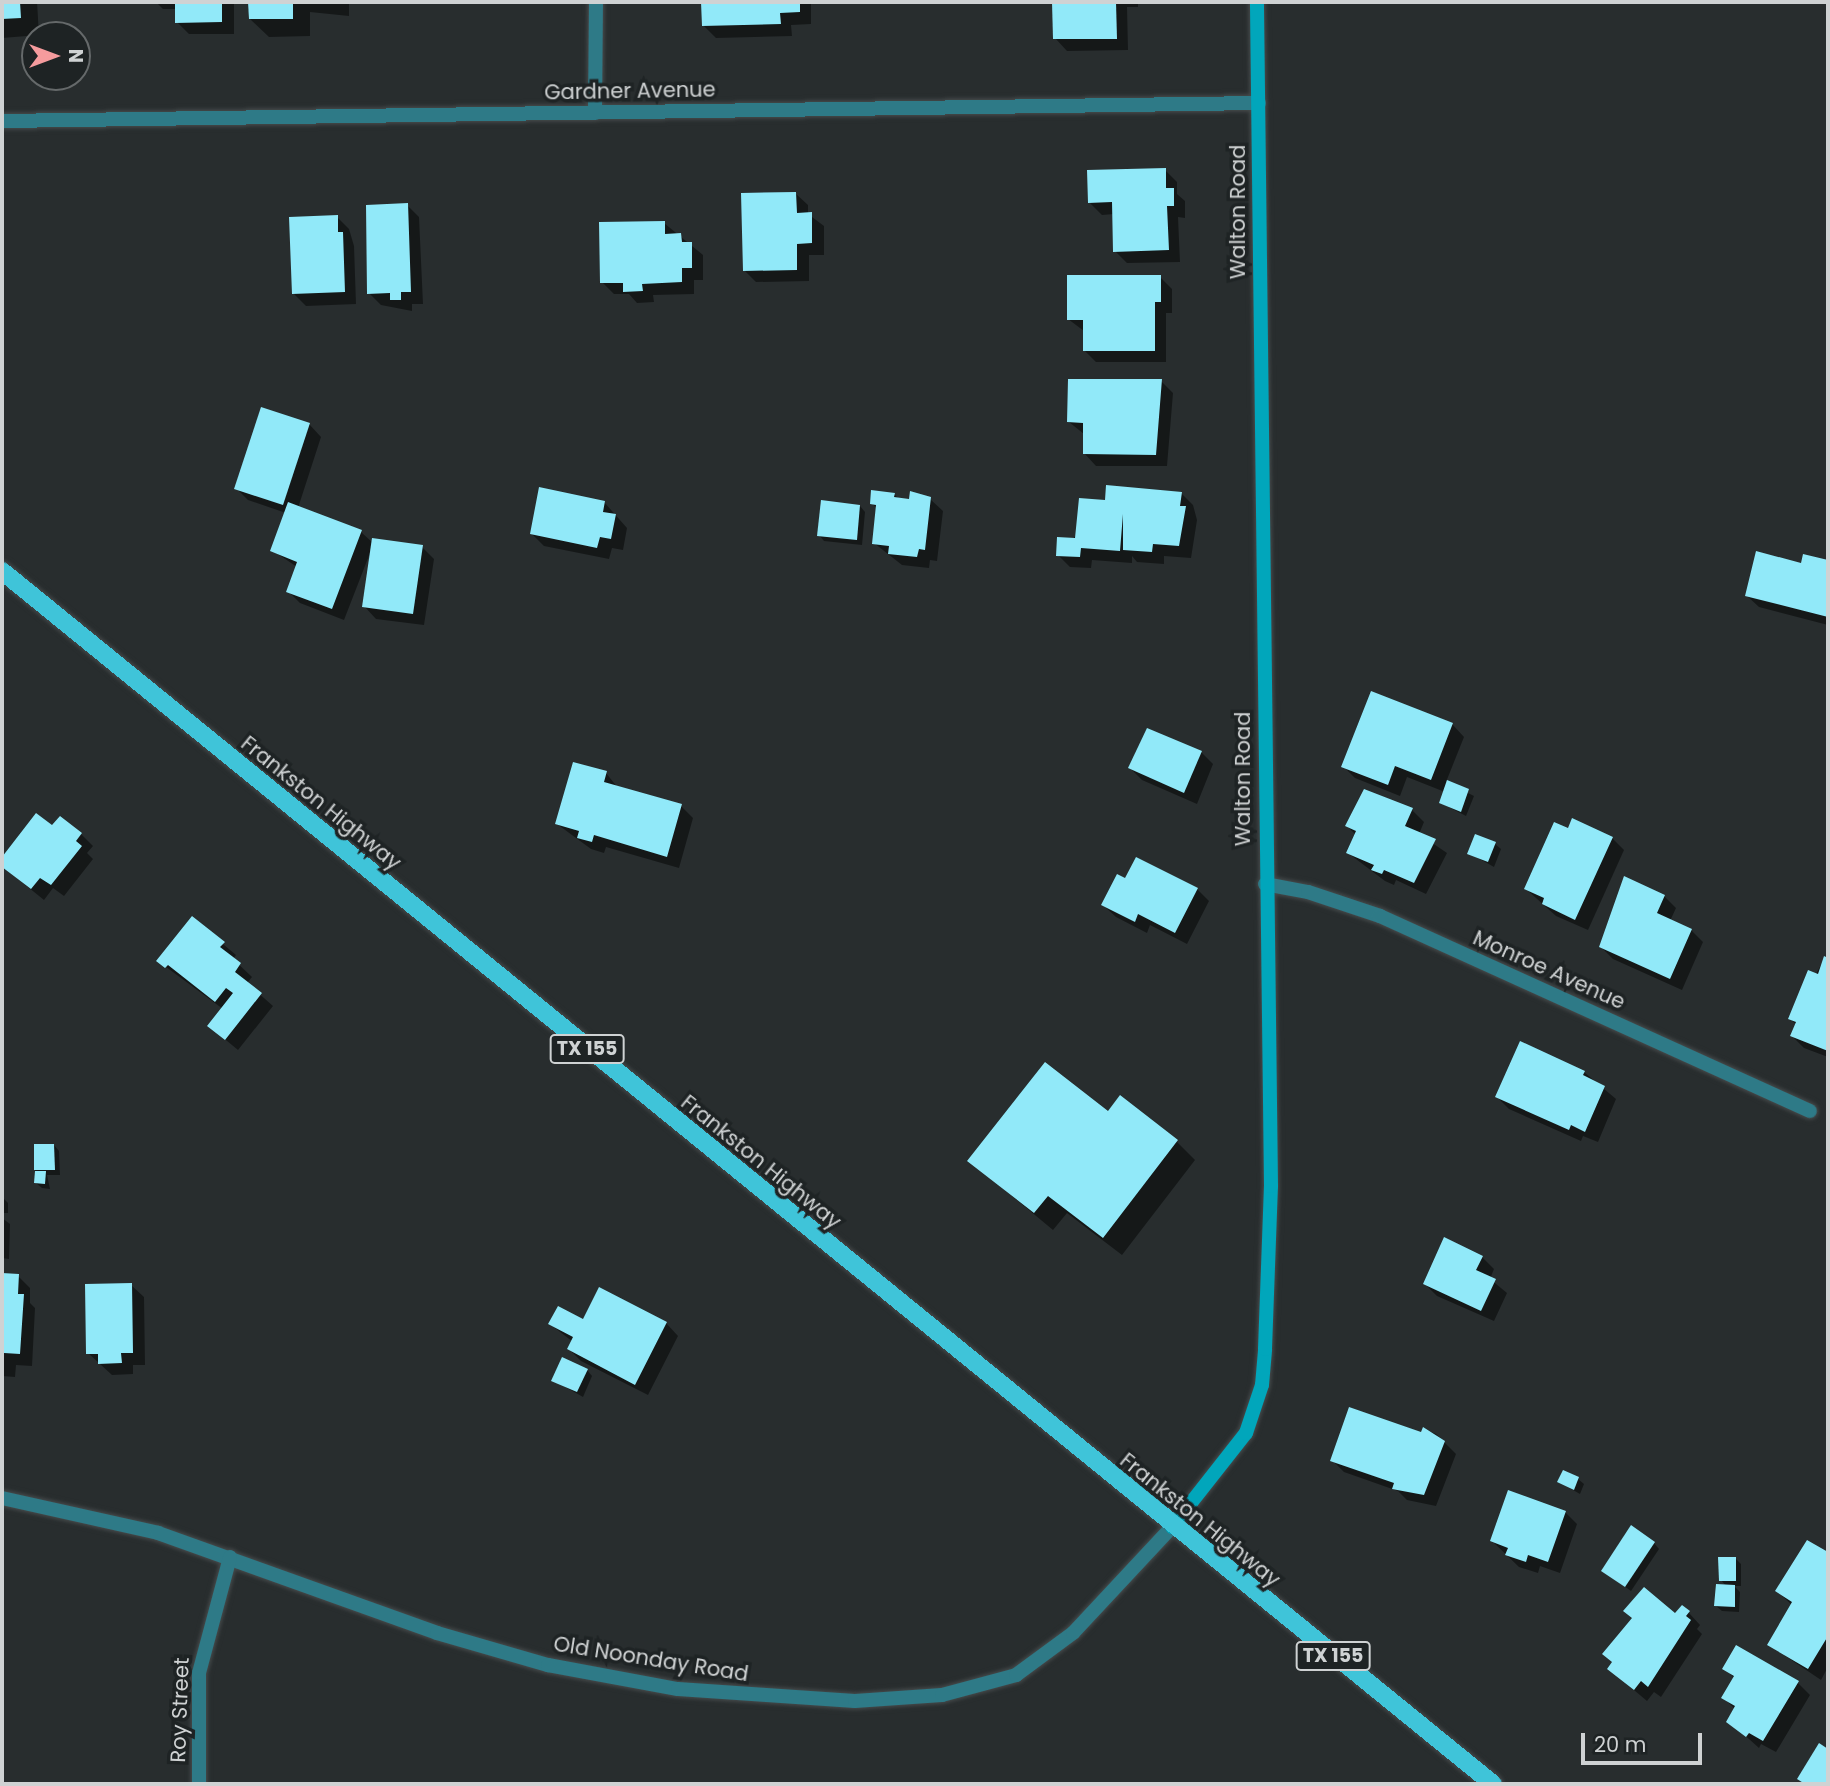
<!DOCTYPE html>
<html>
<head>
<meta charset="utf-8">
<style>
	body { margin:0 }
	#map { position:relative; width:1830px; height:1786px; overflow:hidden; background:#282d2e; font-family:Poppins,sans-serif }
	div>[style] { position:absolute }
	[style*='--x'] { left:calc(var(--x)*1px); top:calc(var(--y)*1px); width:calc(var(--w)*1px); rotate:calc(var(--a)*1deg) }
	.shadow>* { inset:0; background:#0007 }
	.building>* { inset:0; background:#91e9f9 }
	.roads { filter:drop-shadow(0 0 2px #464b4c) drop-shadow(0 0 2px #464b4c) }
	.street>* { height:14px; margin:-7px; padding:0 7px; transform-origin:7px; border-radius:7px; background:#2e7a87 }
	.secondary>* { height:14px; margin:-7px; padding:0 7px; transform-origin:7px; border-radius:7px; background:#01a6bb }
	.primary>* { height:18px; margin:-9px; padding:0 9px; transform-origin:9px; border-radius:9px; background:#3fc4d9 }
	span { translate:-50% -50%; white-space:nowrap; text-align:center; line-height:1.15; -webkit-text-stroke:7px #1e2324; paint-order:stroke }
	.shield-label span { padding:2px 5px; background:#1e2324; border:2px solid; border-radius:5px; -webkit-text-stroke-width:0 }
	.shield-label { font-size:19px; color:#cfd2d3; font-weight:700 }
	.street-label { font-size:21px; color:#cfd2d3 }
	.frame { position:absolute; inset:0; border:4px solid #cfd2d3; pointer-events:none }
	.north { position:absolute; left:21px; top:21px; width:70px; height:70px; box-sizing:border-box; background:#1e2324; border:2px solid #65696a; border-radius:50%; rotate:90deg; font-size:19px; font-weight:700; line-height:28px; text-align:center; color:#cfd2d3 }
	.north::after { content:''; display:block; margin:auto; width:24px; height:32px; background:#f59b9d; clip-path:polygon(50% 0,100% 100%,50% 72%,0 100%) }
	.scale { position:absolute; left:1581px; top:1733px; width:121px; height:32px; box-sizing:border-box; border:4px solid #cfd2d3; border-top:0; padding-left:9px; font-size:21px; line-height:24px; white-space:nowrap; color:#cfd2d3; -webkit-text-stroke:5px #1e2324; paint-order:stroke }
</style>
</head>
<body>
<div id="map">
	<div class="shadow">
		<div style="clip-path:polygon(2px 2px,37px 2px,39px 35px,2px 38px)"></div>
		<div style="clip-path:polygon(156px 2px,234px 2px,234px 34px,189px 34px,177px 22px,177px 9px,163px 9px)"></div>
		<div style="clip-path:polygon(250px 2px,349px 2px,349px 16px,310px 12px,310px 36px,269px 37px,250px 19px)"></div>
		<div style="clip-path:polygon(703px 2px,811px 2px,811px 24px,791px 25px,792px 36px,716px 38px,703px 25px)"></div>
		<div style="clip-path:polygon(1054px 2px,1138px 2px,1138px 7px,1127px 7px,1128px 50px,1067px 51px,1055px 38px)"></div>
		<div style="clip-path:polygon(1165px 170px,1177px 182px,1177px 194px,1185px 201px,1185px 218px,1178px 217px,1180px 262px,1127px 263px,1115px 251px,1114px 214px,1102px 215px,1090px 203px)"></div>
		<div style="clip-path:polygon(795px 193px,808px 205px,808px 214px,824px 226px,824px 255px,809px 255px,809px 281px,756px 282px,744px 270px)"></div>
		<div style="clip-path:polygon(407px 205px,419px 217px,423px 304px,412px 304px,412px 311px,381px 305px,369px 293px)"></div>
		<div style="clip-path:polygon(337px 217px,349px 229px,354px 246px,356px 304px,306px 306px,294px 294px)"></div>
		<div style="clip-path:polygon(664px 223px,703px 255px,703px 280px,694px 280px,694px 294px,653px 295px,654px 302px,637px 303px,629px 294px,614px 294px,602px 282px)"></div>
		<div style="clip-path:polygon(1160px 277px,1172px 289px,1172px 313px,1166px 313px,1166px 362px,1096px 362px,1084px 350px,1084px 331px,1068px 319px)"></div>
		<div style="clip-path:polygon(1161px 381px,1173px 393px,1167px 466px,1096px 466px,1084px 453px,1084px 434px,1069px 422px)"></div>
		<div style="clip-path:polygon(309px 424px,321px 437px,298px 508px,361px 532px,373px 543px,422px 547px,434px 559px,424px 625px,376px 619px,364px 606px,370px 553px,344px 620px,300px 603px,288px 591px,297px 567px,272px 550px,286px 513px,248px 500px,236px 488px)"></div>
		<div style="clip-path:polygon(1181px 493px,1193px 505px,1197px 520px,1191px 558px,1164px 556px,1164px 564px,1137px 562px,1132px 556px,1132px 563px,1092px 560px,1091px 568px,1070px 567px,1058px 555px,1107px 502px)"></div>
		<div style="clip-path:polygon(894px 494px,900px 500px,930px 499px,943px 511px,937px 561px,930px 560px,929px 568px,902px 565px,874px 543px,878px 510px,872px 503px)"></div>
		<div style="clip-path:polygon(604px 502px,627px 528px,623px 550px,612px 548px,609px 559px,544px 546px,532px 534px)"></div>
		<div style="clip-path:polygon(860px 506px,865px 512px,862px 545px,824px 541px,819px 535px)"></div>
		<div style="clip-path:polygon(1804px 556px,1828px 562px,1828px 625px,1759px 607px,1746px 595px,1802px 565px)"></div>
		<div style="clip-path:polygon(1452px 724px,1464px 737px,1446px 782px,1474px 796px,1466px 816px,1441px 803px,1445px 792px,1407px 777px,1400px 796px,1355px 778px,1343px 766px)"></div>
		<div style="clip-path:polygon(1201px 752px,1213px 764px,1197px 804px,1142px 780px,1130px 768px)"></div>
		<div style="clip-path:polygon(606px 773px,618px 788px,681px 806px,693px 818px,679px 868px,606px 847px,604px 853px,591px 849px,557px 824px)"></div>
		<div style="clip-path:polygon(1365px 791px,1412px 810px,1424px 822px,1419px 834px,1447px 853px,1426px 894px,1396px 880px,1394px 885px,1385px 881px,1348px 853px,1356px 835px,1347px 826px)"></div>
		<div style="clip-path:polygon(36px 815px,53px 828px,81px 834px,93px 846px,87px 853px,93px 859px,64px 896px,53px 888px,44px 900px,2px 866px)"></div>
		<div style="clip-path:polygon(1569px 830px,1612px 838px,1624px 850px,1588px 930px,1556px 916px,1526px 889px)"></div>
		<div style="clip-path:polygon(1495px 844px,1501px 849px,1494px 867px,1469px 853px)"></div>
		<div style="clip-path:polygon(1625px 878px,1664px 896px,1676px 908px,1670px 921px,1691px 930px,1703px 942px,1682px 990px,1613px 959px,1601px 947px)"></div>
		<div style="clip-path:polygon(1126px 880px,1197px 889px,1209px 901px,1187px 944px,1150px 925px,1147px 933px,1116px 917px,1103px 905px)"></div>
		<div style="clip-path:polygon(192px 918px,236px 955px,233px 959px,252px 977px,247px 983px,273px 1006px,238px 1050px,209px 1026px,223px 1009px,158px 961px)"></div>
		<div style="clip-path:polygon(1825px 958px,1828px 959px,1828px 1057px,1804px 1048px,1792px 1036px,1797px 1025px,1790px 1019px)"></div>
		<div style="clip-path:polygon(1584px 1072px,1616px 1099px,1598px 1142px,1583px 1136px,1581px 1141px,1509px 1109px,1497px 1097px)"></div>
		<div style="clip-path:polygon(1108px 1114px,1176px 1141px,1195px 1160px,1122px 1255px,1067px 1213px,1053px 1230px,970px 1161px)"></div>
		<div style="clip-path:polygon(54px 1145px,59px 1151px,60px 1175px,47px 1175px,50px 1189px,42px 1188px,36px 1183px,35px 1169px)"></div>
		<div style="clip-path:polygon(2px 1197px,8px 1203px,8px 1213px,2px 1213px)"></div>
		<div style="clip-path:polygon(2px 1218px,10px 1224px,9px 1259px,2px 1258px)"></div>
		<div style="clip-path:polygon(1482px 1257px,1494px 1269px,1490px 1279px,1507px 1293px,1494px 1321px,1437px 1296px,1425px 1284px)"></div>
		<div style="clip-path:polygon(2px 1275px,18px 1276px,30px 1288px,30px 1303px,35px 1308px,32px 1366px,16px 1365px,15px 1377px,2px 1376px)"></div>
		<div style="clip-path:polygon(131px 1285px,144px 1297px,145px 1365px,133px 1365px,133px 1374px,112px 1375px,88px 1353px)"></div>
		<div style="clip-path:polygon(584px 1321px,666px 1323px,678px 1336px,648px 1395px,581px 1361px,569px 1349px,573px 1342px,550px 1324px)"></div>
		<div style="clip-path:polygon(587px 1370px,592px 1376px,583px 1397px,553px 1380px)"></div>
		<div style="clip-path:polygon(1424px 1429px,1436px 1434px,1456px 1454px,1436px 1506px,1407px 1500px,1398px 1491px,1344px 1472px,1332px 1460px,1422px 1434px)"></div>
		<div style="clip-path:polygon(1578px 1479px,1584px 1484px,1580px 1494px,1559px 1482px)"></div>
		<div style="clip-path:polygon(1565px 1512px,1577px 1524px,1560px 1573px,1540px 1566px,1538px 1573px,1519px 1567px,1492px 1541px)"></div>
		<div style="clip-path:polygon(1654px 1543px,1659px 1549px,1631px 1591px,1603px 1571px)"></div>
		<div style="clip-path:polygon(1808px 1543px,1828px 1554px,1828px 1667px,1821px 1680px,1769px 1645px,1792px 1605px,1777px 1591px)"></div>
		<div style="clip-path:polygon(1735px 1558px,1741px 1564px,1741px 1586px,1734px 1586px,1740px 1592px,1739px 1612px,1722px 1611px,1716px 1606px,1726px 1586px,1721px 1580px)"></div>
		<div style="clip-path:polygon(1689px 1613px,1700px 1625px,1697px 1629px,1702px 1634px,1661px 1697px,1654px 1692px,1647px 1701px,1609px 1669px,1675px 1615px)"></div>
		<div style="clip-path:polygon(1725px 1668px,1798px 1683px,1810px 1695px,1776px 1752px,1761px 1744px,1759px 1748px,1729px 1721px,1735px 1709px,1723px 1697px,1734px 1678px)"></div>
	</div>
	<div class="building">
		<div style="clip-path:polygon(2px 2px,20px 2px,21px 18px,2px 19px)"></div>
		<div style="clip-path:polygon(175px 2px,222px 2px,222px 22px,175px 23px)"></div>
		<div style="clip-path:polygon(248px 2px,293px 2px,293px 19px,249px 19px)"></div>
		<div style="clip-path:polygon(701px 2px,800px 2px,800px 12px,780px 13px,781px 24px,702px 26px)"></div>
		<div style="clip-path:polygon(1052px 2px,1116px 2px,1117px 39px,1053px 39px)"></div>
		<div style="clip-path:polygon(1166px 168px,1166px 188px,1174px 188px,1174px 206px,1167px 206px,1169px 250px,1113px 252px,1112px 202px,1088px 203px,1087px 170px)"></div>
		<div style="clip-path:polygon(796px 192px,797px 213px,812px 212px,812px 243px,797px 244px,797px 270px,743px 271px,741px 193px)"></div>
		<div style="clip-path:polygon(408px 203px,411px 292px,401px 292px,401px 300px,390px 300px,390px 293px,367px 294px,366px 205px)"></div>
		<div style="clip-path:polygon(338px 215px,338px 232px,343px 232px,345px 292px,292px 294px,289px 217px)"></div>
		<div style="clip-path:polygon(665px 221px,665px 234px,681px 233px,682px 242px,692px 242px,692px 268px,682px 268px,682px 282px,642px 284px,643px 291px,623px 292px,623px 283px,600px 283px,599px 222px)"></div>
		<div style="clip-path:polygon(1067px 275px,1161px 275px,1161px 302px,1155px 302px,1155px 351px,1083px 351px,1083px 320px,1067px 320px)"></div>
		<div style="clip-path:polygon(1068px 379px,1162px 379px,1156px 455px,1083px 454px,1083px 423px,1067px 422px)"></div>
		<div style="clip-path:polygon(261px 407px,310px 423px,283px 505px,234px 489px)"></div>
		<div style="clip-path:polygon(1106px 485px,1182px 492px,1180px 506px,1186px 506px,1179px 546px,1153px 544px,1152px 552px,1123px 550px,1123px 514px,1120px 551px,1081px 548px,1080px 557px,1056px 556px,1057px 537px,1075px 538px,1079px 498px,1105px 500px)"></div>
		<div style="clip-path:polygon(539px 487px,605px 501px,603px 512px,616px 514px,611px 539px,600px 537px,597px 548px,530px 534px)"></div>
		<div style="clip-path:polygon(871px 490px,895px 493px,894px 497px,909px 499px,910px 491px,931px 497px,925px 550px,919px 549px,917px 557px,888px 554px,889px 546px,872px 544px,876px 505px,870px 504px)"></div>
		<div style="clip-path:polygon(821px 500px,860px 505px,857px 540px,817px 536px)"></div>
		<div style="clip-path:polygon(288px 502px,362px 530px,332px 609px,286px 592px,297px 562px,270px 551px)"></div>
		<div style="clip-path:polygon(372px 538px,423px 545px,413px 614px,362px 607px)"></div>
		<div style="clip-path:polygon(1756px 551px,1801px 563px,1803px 554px,1828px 560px,1828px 617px,1745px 596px)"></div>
		<div style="clip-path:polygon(1371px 691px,1453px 723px,1431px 780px,1395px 766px,1388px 785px,1341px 767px)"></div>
		<div style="clip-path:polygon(1147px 728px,1202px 751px,1184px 793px,1128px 768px)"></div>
		<div style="clip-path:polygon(573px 762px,607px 771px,604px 782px,682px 804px,667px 857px,594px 835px,592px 842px,577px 838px,579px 831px,555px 824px)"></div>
		<div style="clip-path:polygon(1447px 780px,1469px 789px,1461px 812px,1439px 803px)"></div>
		<div style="clip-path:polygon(1364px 789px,1413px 808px,1405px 826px,1436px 839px,1414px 883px,1384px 870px,1382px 874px,1371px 870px,1374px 865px,1346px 853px,1356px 831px,1345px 826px)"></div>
		<div style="clip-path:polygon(36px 813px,52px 825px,60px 816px,82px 833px,76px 841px,82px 846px,51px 885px,40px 878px,31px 889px,2px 867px,2px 857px)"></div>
		<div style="clip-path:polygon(1572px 818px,1613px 837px,1575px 920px,1542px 904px,1544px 898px,1524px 889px,1554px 822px,1568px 828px)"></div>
		<div style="clip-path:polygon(1475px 834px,1496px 842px,1488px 862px,1467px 854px)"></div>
		<div style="clip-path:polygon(1136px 857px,1198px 888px,1175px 933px,1138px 914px,1135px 922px,1101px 905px,1117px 874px,1125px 878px)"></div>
		<div style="clip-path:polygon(1624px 876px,1665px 895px,1657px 913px,1692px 929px,1670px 979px,1599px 947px)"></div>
		<div style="clip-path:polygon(192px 916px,225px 942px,220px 947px,241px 963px,235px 972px,262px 993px,225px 1040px,207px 1026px,233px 993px,226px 988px,215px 1002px,168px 965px,165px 968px,156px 961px)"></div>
		<div style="clip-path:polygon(1824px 956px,1828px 958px,1828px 1051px,1790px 1036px,1796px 1022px,1788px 1019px,1808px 970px,1818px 974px)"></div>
		<div style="clip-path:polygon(1520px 1041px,1585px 1071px,1583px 1075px,1605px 1086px,1585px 1132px,1571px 1125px,1569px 1130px,1495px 1097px)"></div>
		<div style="clip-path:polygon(1045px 1062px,1108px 1111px,1120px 1095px,1178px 1140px,1103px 1238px,1048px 1196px,1034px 1213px,967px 1161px)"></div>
		<div style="clip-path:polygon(34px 1144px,54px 1144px,55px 1170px,34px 1170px)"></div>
		<div style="clip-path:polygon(35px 1171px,46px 1171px,45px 1184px,34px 1183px)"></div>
		<div style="clip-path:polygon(1444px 1237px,1483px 1256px,1476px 1270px,1496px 1279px,1481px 1311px,1423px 1284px)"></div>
		<div style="clip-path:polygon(2px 1273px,19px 1274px,18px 1294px,24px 1294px,20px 1354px,4px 1353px,4px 1360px)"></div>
		<div style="clip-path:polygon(132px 1283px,133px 1353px,121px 1353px,122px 1363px,98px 1364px,98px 1354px,86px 1354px,85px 1284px)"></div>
		<div style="clip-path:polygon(599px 1287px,667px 1322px,635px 1385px,567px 1349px,573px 1337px,548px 1324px,558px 1306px,583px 1319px)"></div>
		<div style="clip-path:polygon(562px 1357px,588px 1369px,577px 1392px,551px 1381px)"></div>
		<div style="clip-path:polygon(1349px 1407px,1421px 1432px,1423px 1427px,1445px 1441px,1424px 1495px,1392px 1489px,1394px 1483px,1330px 1461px)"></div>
		<div style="clip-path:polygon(1563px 1470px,1579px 1477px,1574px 1490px,1557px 1482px)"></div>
		<div style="clip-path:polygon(1508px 1490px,1566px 1511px,1548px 1562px,1528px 1555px,1526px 1562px,1505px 1555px,1508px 1548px,1490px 1541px)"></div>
		<div style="clip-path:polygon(1631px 1525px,1655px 1542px,1625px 1587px,1601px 1571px)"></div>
		<div style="clip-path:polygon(1807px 1540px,1828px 1552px,1828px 1636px,1808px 1669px,1767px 1645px,1792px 1602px,1775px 1591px)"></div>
		<div style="clip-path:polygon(1718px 1557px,1736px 1557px,1736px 1581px,1719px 1581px)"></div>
		<div style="clip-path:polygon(1716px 1584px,1735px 1585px,1735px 1607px,1714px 1606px)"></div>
		<div style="clip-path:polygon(1644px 1587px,1675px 1613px,1682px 1605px,1690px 1611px,1686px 1616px,1691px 1620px,1648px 1687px,1641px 1681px,1634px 1690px,1607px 1669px,1612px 1662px,1602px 1654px,1632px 1618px,1623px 1611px)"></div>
		<div style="clip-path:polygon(1736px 1645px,1799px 1681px,1763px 1741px,1749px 1733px,1746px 1737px,1726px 1722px,1735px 1706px,1721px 1698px,1734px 1676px,1722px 1669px)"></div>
		<div style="clip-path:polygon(1819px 1743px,1828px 1749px,1828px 1784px,1805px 1784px,1797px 1779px)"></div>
	</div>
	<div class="roads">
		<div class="street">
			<div style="--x:595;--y:113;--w:111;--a:-89.5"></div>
			<div style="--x:2;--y:121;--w:1257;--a:-0.82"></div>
			<div style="--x:1265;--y:884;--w:44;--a:10.5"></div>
			<div style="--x:1308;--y:892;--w:76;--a:18.4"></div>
			<div style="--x:1380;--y:916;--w:472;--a:24.4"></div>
			<div style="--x:2;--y:1498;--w:160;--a:12.6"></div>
			<div style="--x:158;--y:1533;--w:296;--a:19.7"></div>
			<div style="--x:437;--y:1633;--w:116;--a:16.1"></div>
			<div style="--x:548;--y:1665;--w:132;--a:10.5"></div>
			<div style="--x:678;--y:1689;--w:177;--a:3.9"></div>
			<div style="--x:855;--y:1701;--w:87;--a:-3.9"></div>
			<div style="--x:942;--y:1695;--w:77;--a:-15.1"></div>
			<div style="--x:1016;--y:1675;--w:71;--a:-36.4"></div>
			<div style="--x:1073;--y:1633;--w:145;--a:-47"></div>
			<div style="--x:199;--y:1784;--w:111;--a:-90"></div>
			<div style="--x:199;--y:1673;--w:120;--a:-75"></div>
		</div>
		<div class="secondary">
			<div style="--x:1172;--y:1527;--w:120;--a:-51.8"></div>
			<div style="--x:1246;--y:1433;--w:51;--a:-71.6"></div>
			<div style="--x:1262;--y:1385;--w:36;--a:-85"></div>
			<div style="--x:1265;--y:1349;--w:163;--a:-87.9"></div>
			<div style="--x:1271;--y:1186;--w:1184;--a:-90.68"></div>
		</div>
		<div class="primary">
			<div style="--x:2;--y:571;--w:1922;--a:39.13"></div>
		</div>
	</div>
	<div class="shield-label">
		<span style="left:587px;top:1049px">TX 155</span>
		<span style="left:1333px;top:1656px">TX 155</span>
	</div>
	<div class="street-label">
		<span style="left:630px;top:91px;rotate:-1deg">Gardner Avenue</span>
		<span style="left:1238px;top:212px;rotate:-90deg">Walton Road</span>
		<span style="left:1243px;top:779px;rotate:-90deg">Walton Road</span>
		<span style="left:321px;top:803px;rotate:39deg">Frankston Highway</span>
		<span style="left:1549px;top:970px;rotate:24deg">Monroe Avenue</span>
		<span style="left:761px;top:1162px;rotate:39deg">Frankston Highway</span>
		<span style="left:1200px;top:1520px;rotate:39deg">Frankston Highway</span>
		<span style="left:651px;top:1659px;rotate:9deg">Old Noonday Road</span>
		<span style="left:180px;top:1710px;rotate:-88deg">Roy Street</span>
	</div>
	<div class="frame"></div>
	<div class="north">N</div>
	<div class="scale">20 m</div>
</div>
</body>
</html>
